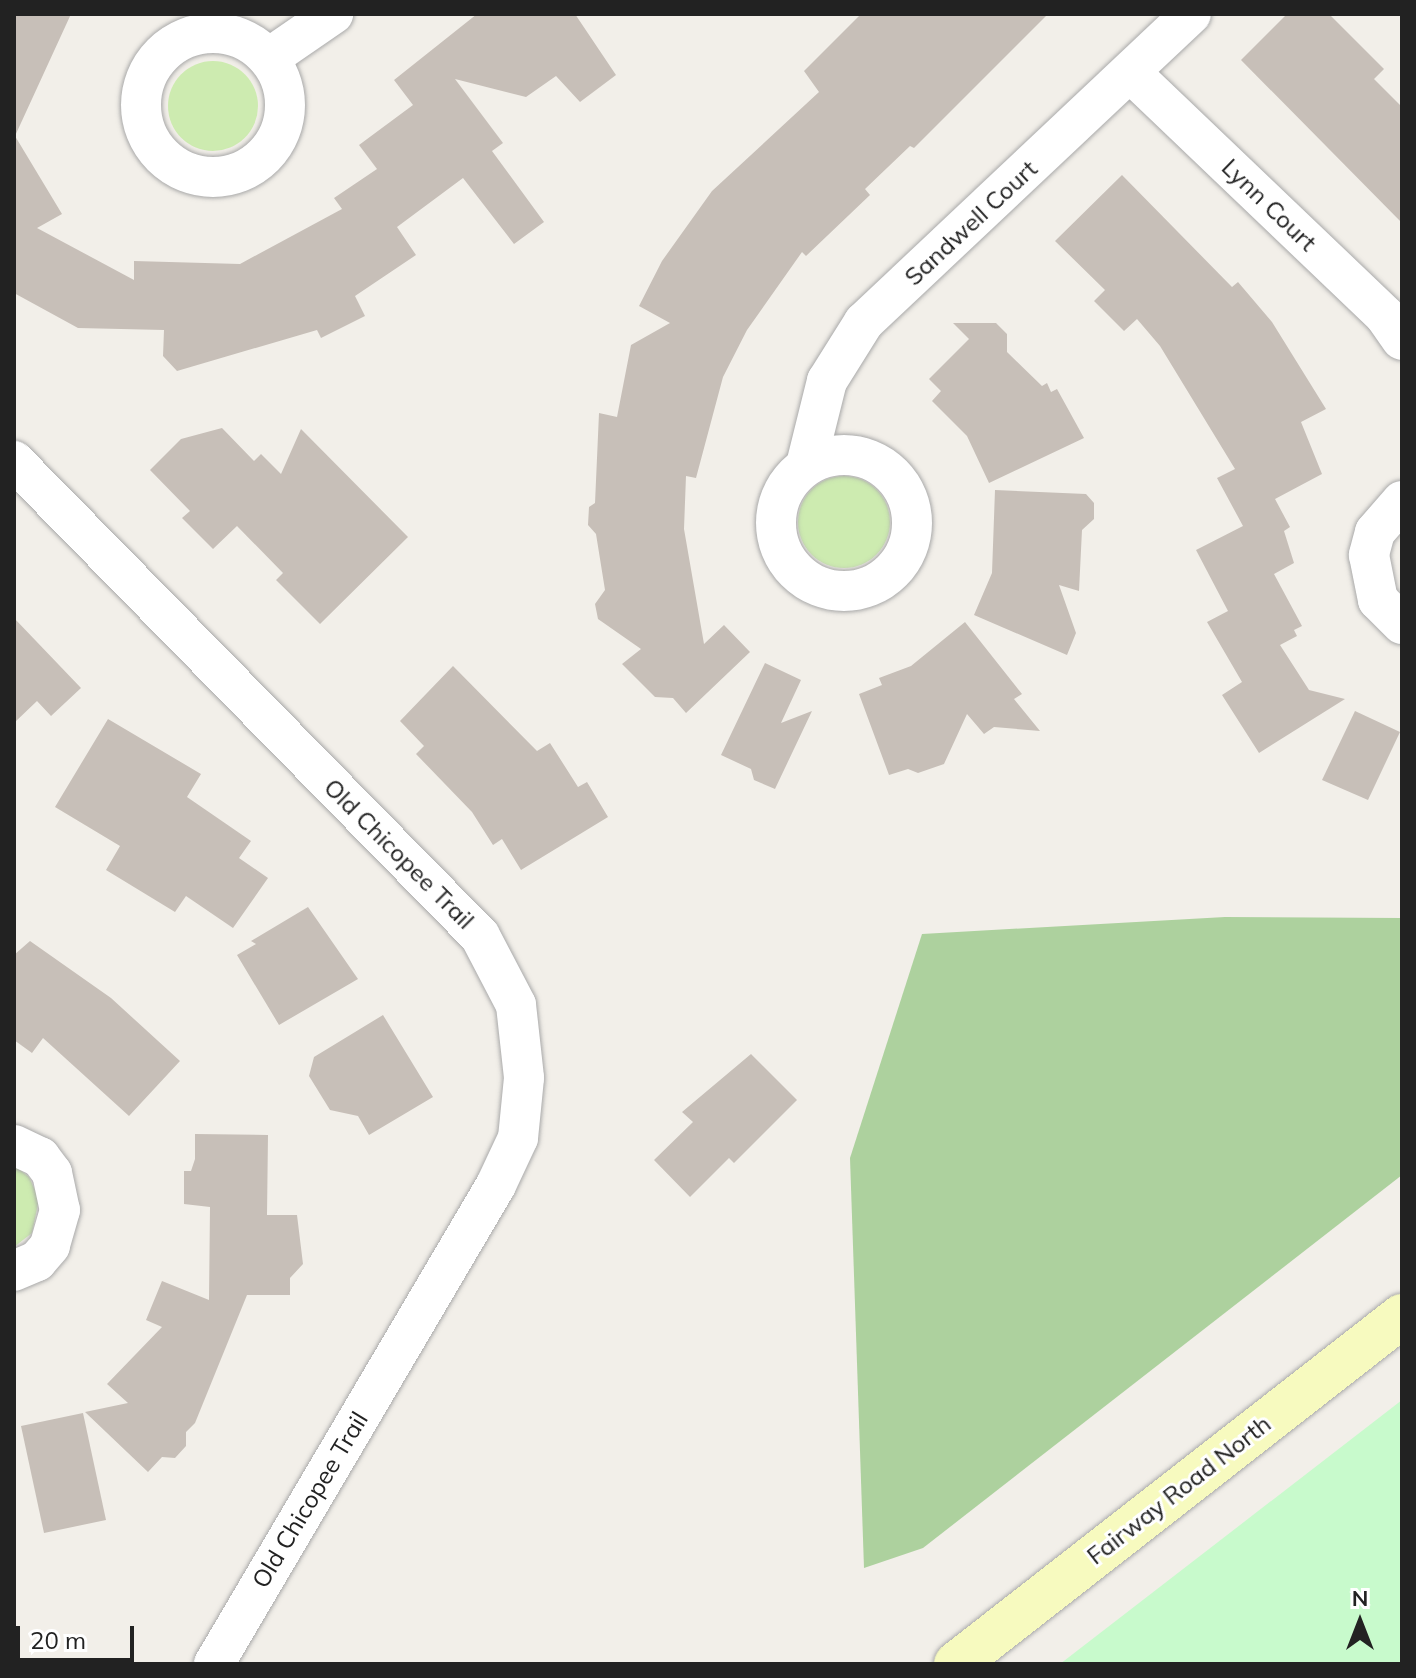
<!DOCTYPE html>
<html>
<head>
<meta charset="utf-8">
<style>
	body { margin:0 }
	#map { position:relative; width:1416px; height:1678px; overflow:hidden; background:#f2efe9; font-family:Mulish,sans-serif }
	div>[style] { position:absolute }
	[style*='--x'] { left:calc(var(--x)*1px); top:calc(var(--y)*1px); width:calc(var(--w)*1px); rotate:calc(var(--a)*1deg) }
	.grass>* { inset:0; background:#cdebb0 }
	.round { border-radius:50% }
	.forest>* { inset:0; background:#add19e }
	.park>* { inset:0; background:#c8facc }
	.building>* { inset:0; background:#c7bfb8 }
	.roads { filter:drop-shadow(0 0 2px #a9a9a9) drop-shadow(0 0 2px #a9a9a9) }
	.street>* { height:40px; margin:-20px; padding:0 20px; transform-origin:20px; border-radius:20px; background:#fff }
	.street>.ring { margin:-20px; padding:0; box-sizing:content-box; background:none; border:40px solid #fff; border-radius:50% }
	.secondary>* { height:44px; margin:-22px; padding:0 22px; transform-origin:22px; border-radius:22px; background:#f7fabf }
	span { translate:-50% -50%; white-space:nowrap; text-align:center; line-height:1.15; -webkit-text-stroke:6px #fff; paint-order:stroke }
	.street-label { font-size:24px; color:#222 }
	.frame { position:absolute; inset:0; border:16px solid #222; pointer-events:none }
	.north { position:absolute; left:1320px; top:1582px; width:80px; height:80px; -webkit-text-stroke:6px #fff; paint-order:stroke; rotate:0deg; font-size:22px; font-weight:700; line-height:32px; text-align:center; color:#222 }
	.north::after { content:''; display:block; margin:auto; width:28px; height:36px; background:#222; clip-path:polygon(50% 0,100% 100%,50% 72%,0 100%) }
	.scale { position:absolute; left:16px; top:1626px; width:118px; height:36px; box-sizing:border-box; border:4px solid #222; border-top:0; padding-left:10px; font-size:24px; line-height:28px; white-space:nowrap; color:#222; -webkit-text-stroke:6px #fff; paint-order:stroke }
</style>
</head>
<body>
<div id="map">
	<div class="grass">
		<div class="round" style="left:168px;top:61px;width:90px;height:90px"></div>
		<div class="round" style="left:798px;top:476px;width:92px;height:92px"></div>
		<div style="clip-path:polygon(14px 1165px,29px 1177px,39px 1199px,32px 1233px,14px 1247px)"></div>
	</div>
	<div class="forest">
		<div style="clip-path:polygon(1225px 917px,1402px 918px,1402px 1175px,923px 1548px,864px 1568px,850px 1158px,922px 934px)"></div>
	</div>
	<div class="park">
		<div style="clip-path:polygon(1402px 1400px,1402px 1664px,1060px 1664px)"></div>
	</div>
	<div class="building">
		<div style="clip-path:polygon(14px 14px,71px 14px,15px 136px,62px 214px,37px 228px,134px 280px,134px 261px,240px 264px,342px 209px,334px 198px,377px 169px,359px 145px,413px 105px,394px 80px,477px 14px,575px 14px,616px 75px,580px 102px,556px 76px,526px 97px,455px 79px,503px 143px,492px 151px,544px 222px,514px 244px,463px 178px,397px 227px,416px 255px,355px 296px,365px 316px,321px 338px,317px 330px,177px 371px,163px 356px,164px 330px,78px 328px,14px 293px)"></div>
		<div style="clip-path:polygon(861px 14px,1048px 14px,914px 148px,910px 146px,865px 189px,870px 195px,806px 256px,802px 252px,747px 330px,723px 377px,696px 478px,686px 476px,684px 529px,704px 644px,724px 625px,750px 652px,686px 713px,673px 698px,655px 697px,622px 664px,641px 649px,598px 619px,595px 604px,605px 590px,596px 534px,588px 525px,589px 507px,595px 503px,599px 413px,617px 417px,631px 345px,670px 323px,639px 306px,662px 261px,712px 191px,819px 92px,804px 71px)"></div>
		<div style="clip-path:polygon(1287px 14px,1329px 14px,1384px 69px,1374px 79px,1402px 107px,1402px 223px,1241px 60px)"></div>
		<div style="clip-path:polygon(1122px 175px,1232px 287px,1238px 282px,1272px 322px,1326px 409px,1301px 422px,1322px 474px,1275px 499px,1290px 527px,1284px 531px,1294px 563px,1274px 574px,1302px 626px,1294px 630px,1297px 636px,1280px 645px,1309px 690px,1345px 699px,1259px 753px,1222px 695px,1242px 682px,1207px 622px,1228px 611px,1196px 550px,1243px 526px,1217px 478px,1235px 469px,1160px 346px,1137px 319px,1124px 331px,1094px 301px,1105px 290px,1055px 241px)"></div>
		<div style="clip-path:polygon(953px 323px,996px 323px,1007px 334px,1007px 352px,1042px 386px,1047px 383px,1051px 392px,1057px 389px,1084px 438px,989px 483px,967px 436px,932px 401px,941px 391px,929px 379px,969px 339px)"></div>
		<div style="clip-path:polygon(222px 428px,254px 461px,261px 454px,281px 474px,301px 429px,408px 537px,320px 624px,276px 580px,283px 573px,237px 526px,213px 549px,182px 518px,190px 511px,150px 470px,181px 439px)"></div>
		<div style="clip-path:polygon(995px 490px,1086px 494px,1094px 503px,1094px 519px,1082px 530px,1079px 591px,1059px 585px,1076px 633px,1067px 655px,974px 615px,992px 573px)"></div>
		<div style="clip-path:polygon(14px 618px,81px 688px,51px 716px,37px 701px,14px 723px)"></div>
		<div style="clip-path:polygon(965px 622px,1022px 694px,1014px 699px,1040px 731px,994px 727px,984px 734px,967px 714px,944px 764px,918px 773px,908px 769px,889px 775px,859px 694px,882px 685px,879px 678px,911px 666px)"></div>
		<div style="clip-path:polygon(765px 663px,801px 680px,781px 723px,812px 711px,775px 789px,754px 780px,751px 769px,721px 755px)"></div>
		<div style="clip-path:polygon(453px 666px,537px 751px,550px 743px,578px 787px,587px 782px,608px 817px,521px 870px,502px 839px,493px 845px,472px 812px,416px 754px,424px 746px,400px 721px)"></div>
		<div style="clip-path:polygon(1355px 711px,1400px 732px,1368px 800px,1322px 780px)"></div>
		<div style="clip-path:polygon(108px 719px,201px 774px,187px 797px,251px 841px,239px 858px,268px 878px,233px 928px,186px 896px,175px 912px,106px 870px,120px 846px,55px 807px)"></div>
		<div style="clip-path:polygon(308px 907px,358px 979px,279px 1025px,237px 955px,256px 944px,251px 941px)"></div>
		<div style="clip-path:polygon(30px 941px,111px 998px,180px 1061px,129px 1116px,43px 1038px,32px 1053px,14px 1040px,14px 955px)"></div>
		<div style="clip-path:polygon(383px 1015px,433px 1097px,369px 1135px,358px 1116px,330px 1110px,309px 1076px,314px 1057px)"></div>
		<div style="clip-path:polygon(751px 1054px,797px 1100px,734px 1163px,729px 1158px,690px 1197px,654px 1160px,693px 1122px,682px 1112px)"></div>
		<div style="clip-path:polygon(195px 1134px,268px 1135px,267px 1215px,297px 1215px,303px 1264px,290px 1278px,290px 1295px,247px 1295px,195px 1423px,186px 1432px,186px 1446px,175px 1458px,162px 1457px,148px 1472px,85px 1412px,128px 1403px,107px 1384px,162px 1327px,146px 1320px,162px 1281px,209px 1300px,210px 1207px,184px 1204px,184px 1171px,191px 1171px,195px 1159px)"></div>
		<div style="clip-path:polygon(83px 1413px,106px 1520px,44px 1533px,21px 1426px)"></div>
	</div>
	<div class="roads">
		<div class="street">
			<div class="ring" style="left:141px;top:33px;width:104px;height:104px"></div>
			<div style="--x:269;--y:58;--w:78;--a:-34.5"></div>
			<div style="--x:1132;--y:74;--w:350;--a:43.7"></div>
			<div style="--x:1385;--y:316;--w:29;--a:55"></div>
			<div class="ring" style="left:776px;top:455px;width:96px;height:96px"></div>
			<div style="--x:14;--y:461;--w:665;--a:45.55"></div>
			<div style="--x:480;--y:936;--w:78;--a:62.4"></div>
			<div style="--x:516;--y:1005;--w:73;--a:83.7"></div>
			<div style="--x:524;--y:1078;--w:60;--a:95.7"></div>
			<div style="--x:518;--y:1138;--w:52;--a:115.1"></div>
			<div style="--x:496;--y:1185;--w:556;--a:120.49"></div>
			<div style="--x:806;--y:465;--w:87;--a:-76"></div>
			<div style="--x:827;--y:381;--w:70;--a:-57.9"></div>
			<div style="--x:864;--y:322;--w:449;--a:-43.3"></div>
			<div style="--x:1402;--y:501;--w:41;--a:131.1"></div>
			<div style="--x:1375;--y:532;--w:24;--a:105"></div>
			<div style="--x:1369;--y:555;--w:46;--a:78.7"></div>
			<div style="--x:1378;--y:600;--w:34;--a:45"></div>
			<div style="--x:14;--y:1145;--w:29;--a:25"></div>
			<div style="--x:40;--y:1157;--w:20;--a:53"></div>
			<div style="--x:52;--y:1173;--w:38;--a:78"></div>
			<div style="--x:60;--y:1210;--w:37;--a:106"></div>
			<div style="--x:50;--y:1246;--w:20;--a:131"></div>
			<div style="--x:37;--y:1261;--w:25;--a:157"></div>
		</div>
		<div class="secondary">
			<div style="--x:956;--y:1664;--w:566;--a:-37.96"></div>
		</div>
	</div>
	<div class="street-label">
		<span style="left:1269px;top:205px;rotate:44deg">Lynn Court</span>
		<span style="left:971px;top:223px;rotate:-43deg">Sandwell Court</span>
		<span style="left:399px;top:854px;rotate:45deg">Old Chicopee Trail</span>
		<span style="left:1179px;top:1490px;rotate:-38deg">Fairway Road North</span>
		<span style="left:310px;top:1500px;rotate:-59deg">Old Chicopee Trail</span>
	</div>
	<div class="frame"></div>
	<div class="north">N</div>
	<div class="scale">20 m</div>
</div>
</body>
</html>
